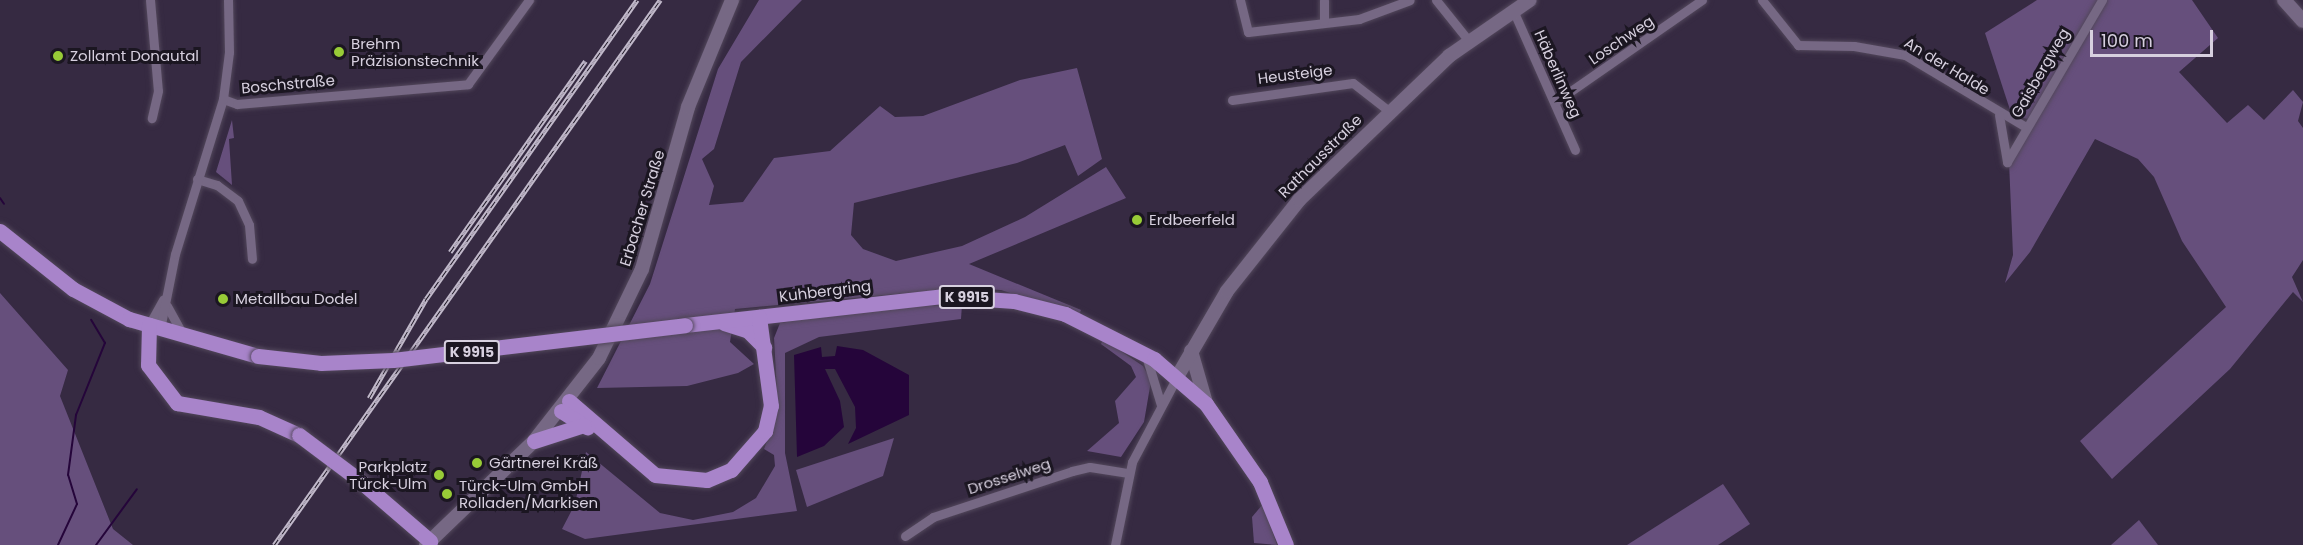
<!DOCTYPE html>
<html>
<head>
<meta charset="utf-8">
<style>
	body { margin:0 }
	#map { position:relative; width:2303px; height:545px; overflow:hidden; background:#362a42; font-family:Poppins,sans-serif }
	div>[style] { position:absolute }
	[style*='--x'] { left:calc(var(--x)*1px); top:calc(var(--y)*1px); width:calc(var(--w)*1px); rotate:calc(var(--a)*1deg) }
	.green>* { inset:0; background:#664f7c }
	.water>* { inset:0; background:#25053a }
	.stream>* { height:2px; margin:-1px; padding:0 1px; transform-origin:1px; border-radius:1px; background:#25053a }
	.roads { filter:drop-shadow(0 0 2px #52475b) drop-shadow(0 0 2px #52475b) }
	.street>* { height:9px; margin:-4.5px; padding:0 4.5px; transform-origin:4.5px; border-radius:4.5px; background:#766884 }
	.secondary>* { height:14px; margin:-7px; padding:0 7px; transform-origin:7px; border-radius:7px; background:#766884 }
	.primary>* { height:15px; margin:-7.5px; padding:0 7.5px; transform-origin:7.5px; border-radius:7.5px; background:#a884ca }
	.rail>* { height:4.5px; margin-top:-2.25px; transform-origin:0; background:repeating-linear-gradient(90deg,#1b1621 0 7px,#c1b9ca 0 14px); box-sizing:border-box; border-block:2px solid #c1b9ca }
	.bridges { filter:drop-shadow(0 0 2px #52475b) drop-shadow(0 0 2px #52475b) }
	.primary-bridge>* { height:15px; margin:-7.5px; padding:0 7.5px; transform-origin:7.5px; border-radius:7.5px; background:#a884ca }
	.dots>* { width:16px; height:16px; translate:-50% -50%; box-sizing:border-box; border:3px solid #1b1621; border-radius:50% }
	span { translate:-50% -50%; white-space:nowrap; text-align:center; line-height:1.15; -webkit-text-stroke:6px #1b1621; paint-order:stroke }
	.shield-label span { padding:2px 4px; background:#1b1621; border:2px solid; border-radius:4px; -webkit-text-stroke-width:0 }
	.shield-label { font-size:14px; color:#d7d0df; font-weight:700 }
	.street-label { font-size:15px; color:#d7d0df }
	.poi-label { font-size:15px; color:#d7d0df }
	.left { translate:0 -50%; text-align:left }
	.right { translate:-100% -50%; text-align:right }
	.scale { position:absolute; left:2090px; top:30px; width:123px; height:27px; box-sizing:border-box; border:3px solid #d7d0df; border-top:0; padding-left:8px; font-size:18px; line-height:21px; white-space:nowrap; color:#d7d0df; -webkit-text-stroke:4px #1b1621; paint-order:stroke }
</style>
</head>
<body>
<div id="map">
	<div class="green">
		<div style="clip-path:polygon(759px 0,802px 0,741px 62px,714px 149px,702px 159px,714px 186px,709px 205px,743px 202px,774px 158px,830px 151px,880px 106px,895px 117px,923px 116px,1020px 80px,1077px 68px,1102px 159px,1078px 176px,1065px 145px,1017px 163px,854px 203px,851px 235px,863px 249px,896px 261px,962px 246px,1025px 217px,1106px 167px,1126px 198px,969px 264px,1081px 310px,1079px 315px,1001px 290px,961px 288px,735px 309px,730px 342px,754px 364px,738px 373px,687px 386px,597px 388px,650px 284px,718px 69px)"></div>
		<div style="clip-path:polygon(2037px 0,2098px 0,2028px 119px,2012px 116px,1985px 33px)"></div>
		<div style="clip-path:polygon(2105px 0,2192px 0,2218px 38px,2179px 72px,2227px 123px,2248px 105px,2264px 120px,2293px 90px,2303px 102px,2298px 121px,2303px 128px,2303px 260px,2292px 277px,2303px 302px,2293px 292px,2230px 369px,2112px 479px,2080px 441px,2226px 307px,2182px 241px,2154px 177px,2138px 159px,2095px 139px,2030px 252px,2005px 283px,2013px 255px,2009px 162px)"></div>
		<div style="clip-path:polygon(232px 120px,234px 138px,229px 139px,232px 185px,216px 172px)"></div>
		<div style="clip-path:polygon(0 293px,68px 370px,60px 396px,113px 529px,133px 545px,0 545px)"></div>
		<div style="clip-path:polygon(962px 305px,961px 319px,819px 337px,785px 353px,785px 453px,797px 511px,585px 539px,562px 529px,575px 504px,586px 452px,660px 513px,693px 520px,733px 512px,756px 498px,775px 466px,774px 455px,764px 449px,778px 412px,774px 338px,780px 323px,891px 306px)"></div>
		<div style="clip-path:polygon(1103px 339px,1143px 366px,1151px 381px,1144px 422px,1121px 457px,1087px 451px,1119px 423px,1115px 401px,1136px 377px,1131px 366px,1101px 344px)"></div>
		<div style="clip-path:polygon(894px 438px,883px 476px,807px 507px,796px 470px)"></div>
		<div style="clip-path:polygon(1723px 484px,1750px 524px,1718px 545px,1627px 545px)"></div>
		<div style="clip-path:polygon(1263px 504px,1277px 545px,1254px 543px,1252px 517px)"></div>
		<div style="clip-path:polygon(2139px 520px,2158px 545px,2111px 545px)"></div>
	</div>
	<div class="water">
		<div style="clip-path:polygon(837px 346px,863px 350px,909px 375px,909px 415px,848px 444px,856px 428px,855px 407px,835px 369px,825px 369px,840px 401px,844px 427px,824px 446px,797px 457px,794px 355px,821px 347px,822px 357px,835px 356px)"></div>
	</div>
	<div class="stream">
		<div style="--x:0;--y:198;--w:7;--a:56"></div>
		<div style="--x:58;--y:545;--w:45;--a:-65.1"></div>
		<div style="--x:77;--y:504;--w:30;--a:-107"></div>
		<div style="--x:68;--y:475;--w:61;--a:-82.4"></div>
		<div style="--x:76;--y:415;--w:78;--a:-68.1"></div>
		<div style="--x:105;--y:343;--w:27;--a:-121"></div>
		<div style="--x:96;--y:545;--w:69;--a:-53.8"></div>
	</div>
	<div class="roads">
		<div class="street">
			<div style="--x:150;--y:0;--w:91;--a:85"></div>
			<div style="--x:158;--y:91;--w:28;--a:103"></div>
			<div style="--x:1240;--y:0;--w:33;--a:76"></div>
			<div style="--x:1248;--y:32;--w:112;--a:-6.7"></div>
			<div style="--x:1359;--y:19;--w:54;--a:-20.4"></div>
			<div style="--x:1436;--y:0;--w:51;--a:51.3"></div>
			<div style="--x:1762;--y:0;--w:58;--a:51.3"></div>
			<div style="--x:1798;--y:45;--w:56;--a:1"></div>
			<div style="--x:1854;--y:46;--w:52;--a:10"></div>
			<div style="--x:1905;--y:55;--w:141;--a:30.8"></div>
			<div style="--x:1513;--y:10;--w:153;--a:66.1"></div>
			<div style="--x:1324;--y:21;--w:21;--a:-90"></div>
			<div style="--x:223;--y:99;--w:15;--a:20"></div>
			<div style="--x:237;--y:104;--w:232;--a:-4.9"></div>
			<div style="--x:468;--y:84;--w:104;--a:-54"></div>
			<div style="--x:1232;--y:100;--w:122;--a:-8"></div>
			<div style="--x:1353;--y:83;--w:46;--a:37.9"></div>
			<div style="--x:1555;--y:102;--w:179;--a:-34.8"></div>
			<div style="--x:1999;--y:115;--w:48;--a:80.3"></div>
			<div style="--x:2007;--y:162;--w:188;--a:-59.6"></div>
			<div style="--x:197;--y:179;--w:21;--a:17"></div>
			<div style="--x:217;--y:185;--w:26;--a:37"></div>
			<div style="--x:238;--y:201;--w:26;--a:65"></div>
			<div style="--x:249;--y:225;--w:34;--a:85"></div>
			<div style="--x:167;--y:306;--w:31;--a:61"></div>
			<div style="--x:149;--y:325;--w:29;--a:-61"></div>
			<div style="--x:160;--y:329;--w:76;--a:-78.7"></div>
			<div style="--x:175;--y:254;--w:162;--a:-72.8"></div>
			<div style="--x:223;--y:99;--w:47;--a:-82.7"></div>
			<div style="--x:229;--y:52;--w:52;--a:-91.1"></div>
			<div style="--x:1147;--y:359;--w:48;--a:73.1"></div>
			<div style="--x:905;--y:536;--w:34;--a:-34"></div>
			<div style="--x:933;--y:517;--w:146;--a:-18.3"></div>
			<div style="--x:1072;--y:471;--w:18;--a:-13"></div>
			<div style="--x:1090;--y:467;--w:39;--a:9"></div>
			<div style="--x:1115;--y:545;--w:85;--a:-78.4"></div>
			<div style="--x:1132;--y:462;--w:96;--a:-62.1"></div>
		</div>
		<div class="secondary">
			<div style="--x:2284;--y:0;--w:28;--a:48"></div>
			<div style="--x:1191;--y:351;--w:54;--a:73.9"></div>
			<div style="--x:1177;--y:377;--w:99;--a:-59.8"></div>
			<div style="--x:1227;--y:291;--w:116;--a:-51.6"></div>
			<div style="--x:1299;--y:200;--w:208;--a:-43.8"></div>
			<div style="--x:1449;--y:56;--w:98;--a:-34.7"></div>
			<div style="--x:426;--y:545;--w:150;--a:-43.9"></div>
			<div style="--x:534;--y:441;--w:105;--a:-51.9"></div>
			<div style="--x:599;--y:358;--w:99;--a:-64.2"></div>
			<div style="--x:642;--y:269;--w:168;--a:-74.1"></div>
			<div style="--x:688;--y:107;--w:116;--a:-67.6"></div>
		</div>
		<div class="primary">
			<div style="--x:0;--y:231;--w:93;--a:38.5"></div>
			<div style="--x:73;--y:289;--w:64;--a:28.2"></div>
			<div style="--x:129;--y:319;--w:134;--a:16"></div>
			<div style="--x:724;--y:323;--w:25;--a:18"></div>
			<div style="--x:748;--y:331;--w:23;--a:45"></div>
			<div style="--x:149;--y:325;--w:40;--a:91.4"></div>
			<div style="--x:148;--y:365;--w:48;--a:52.7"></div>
			<div style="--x:177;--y:403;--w:83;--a:9.7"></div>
			<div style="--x:259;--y:417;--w:44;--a:24.2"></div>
			<div style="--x:685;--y:325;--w:259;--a:-6.4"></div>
			<div style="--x:942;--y:296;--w:72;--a:4"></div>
			<div style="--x:1014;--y:301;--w:53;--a:14.3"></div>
			<div style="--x:1065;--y:314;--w:100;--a:26.8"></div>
			<div style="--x:1154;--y:359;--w:69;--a:40.9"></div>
			<div style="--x:1206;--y:404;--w:95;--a:55.3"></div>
			<div style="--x:1260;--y:482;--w:68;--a:67.6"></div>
			<div style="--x:569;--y:401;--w:113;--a:40.7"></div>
			<div style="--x:655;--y:475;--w:52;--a:5.5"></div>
			<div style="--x:707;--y:480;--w:26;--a:-23"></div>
			<div style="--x:731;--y:470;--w:52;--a:-48.9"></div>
			<div style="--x:765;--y:431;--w:26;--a:-77"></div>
			<div style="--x:771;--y:406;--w:90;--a:-97.7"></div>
			<div style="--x:561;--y:411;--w:31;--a:32"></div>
			<div style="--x:534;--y:441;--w:52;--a:-17.7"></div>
			<div style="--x:359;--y:480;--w:94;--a:40.7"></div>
		</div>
	</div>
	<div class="rail">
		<div style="--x:450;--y:252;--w:234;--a:-54.7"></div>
		<div style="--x:369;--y:398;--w:114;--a:-60.1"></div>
		<div style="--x:426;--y:299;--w:366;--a:-54.8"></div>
		<div style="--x:274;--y:545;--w:668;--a:-54.69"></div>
	</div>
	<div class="bridges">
		<div class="primary-bridge">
			<div style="--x:258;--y:356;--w:63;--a:6.3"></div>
			<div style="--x:321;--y:363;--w:72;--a:-2.4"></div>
			<div style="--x:393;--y:360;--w:294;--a:-6.8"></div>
			<div style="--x:299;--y:435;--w:75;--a:36.9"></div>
		</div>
	</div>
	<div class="dots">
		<div style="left:339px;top:52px;background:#98cb37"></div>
		<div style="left:58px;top:56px;background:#98cb37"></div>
		<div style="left:1137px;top:220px;background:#98cb37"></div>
		<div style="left:223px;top:299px;background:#98cb37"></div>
		<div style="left:477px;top:463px;background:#98cb37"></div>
		<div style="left:439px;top:475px;background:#98cb37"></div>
		<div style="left:447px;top:494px;background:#98cb37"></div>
	</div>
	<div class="shield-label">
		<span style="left:967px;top:297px">K 9915</span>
		<span style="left:472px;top:352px">K 9915</span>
	</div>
	<div class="street-label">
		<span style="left:1621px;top:40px;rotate:-34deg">Loschweg</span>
		<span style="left:1947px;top:66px;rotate:31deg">An der Halde</span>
		<span style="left:2040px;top:73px;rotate:-60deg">Gaisbergweg</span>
		<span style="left:1295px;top:74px;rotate:-7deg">Heusteige</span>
		<span style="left:1558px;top:74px;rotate:66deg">Häberlinweg</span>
		<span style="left:288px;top:84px;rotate:-5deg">Boschstraße</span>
		<span style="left:1320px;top:156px;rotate:-45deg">Rathausstraße</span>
		<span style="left:642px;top:208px;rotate:-73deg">Erbacher Straße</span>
		<span style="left:825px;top:291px;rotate:-7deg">Kuhbergring</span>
		<span style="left:1009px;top:476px;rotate:-18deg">Drosselweg</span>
	</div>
	<div class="poi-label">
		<span class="left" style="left:351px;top:52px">Brehm<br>Präzisionstechnik</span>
		<span class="left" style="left:70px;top:56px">Zollamt Donautal</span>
		<span class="left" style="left:1149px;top:220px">Erdbeerfeld</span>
		<span class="left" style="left:235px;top:299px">Metallbau Dodel</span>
		<span class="left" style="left:489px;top:463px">Gärtnerei Kräß</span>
		<span class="right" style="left:427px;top:475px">Parkplatz<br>Türck-Ulm</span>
		<span class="left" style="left:459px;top:494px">Türck-Ulm GmbH<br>Rolladen/Markisen</span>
	</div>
	<div class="scale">100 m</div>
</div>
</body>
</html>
